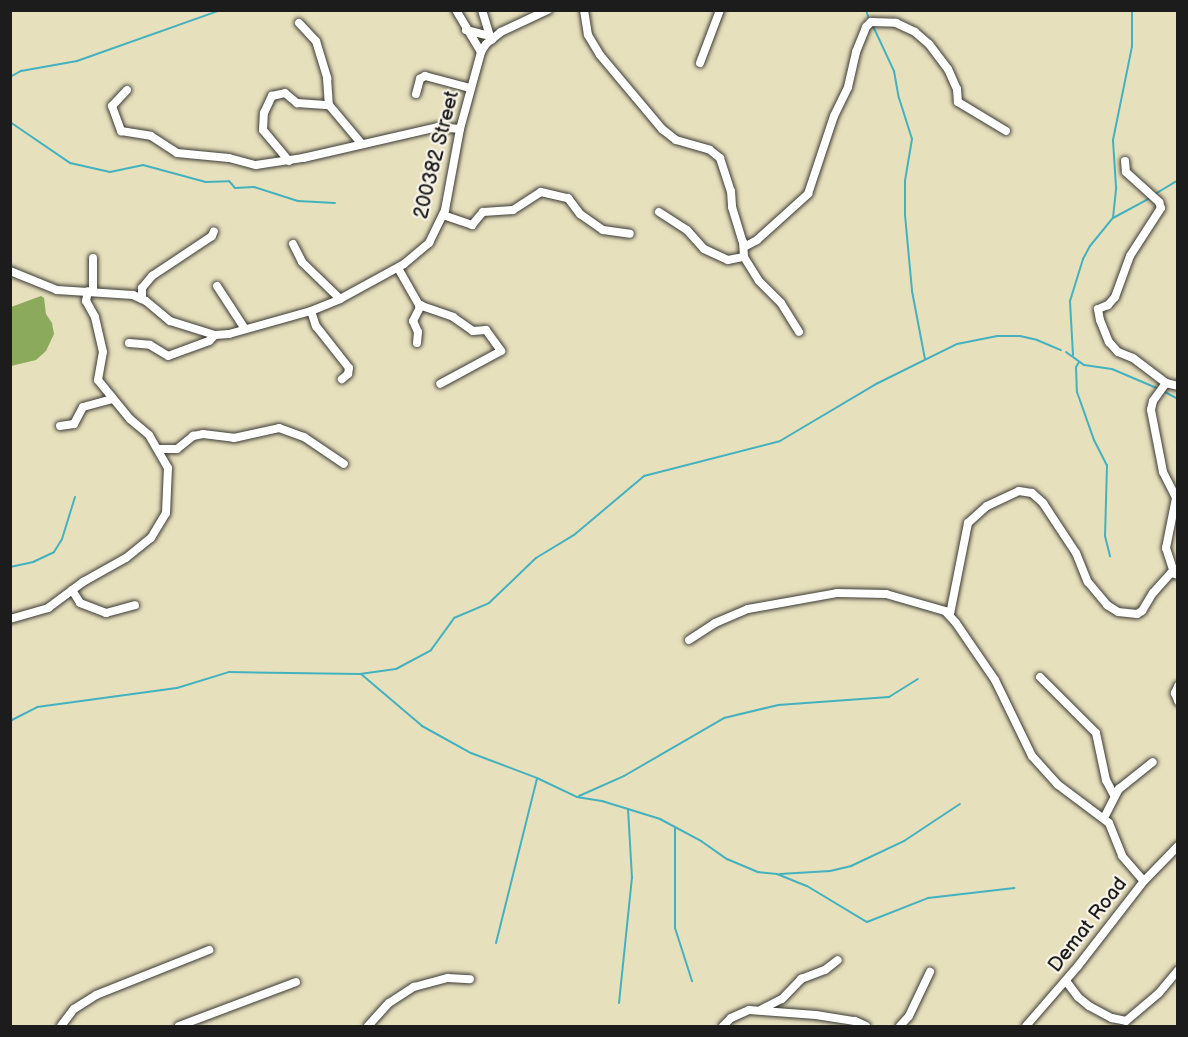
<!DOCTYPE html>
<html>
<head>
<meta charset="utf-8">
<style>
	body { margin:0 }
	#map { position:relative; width:1188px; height:1037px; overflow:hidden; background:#e7e0bd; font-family:"Balsamiq Sans",sans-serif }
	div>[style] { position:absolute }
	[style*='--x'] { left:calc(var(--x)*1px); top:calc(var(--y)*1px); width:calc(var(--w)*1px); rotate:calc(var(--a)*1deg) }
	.forest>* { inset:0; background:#8caa5c }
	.stream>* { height:2px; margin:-1px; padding:0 1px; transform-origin:1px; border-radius:1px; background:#43b2be }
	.roads { filter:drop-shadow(0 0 2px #3a3934) drop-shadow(0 0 2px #3a3934) }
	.minor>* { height:8px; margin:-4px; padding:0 4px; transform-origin:4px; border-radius:4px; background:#fff }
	span { translate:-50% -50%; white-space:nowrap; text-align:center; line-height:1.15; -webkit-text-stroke:4.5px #f7f3e8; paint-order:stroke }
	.street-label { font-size:20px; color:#1c1c1c }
	.frame { position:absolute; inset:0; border:12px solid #1c1c1c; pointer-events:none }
</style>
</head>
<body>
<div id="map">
	<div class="forest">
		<div style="clip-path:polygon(41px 296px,44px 298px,46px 314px,52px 323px,54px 334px,46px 351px,36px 360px,11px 366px,11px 307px)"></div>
	</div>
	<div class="stream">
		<div style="--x:866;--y:10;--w:9;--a:72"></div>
		<div style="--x:872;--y:24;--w:52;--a:64.9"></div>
		<div style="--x:894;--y:71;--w:27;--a:80"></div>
		<div style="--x:899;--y:98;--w:43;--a:72.4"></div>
		<div style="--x:912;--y:139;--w:43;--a:99.5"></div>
		<div style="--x:905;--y:181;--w:34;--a:90"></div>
		<div style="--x:905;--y:215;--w:76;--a:84.7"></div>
		<div style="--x:912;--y:291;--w:69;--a:79.2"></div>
		<div style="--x:10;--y:77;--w:13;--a:-29"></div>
		<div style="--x:21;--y:71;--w:57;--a:-10.1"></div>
		<div style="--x:77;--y:61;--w:153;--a:-19.5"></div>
		<div style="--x:10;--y:122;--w:73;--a:34.3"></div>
		<div style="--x:70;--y:163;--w:41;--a:12.7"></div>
		<div style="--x:110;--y:172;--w:34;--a:-12"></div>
		<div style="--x:143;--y:165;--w:65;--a:15.1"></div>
		<div style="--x:206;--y:182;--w:23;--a:-2"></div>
		<div style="--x:229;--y:181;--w:9;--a:49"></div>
		<div style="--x:235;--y:188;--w:19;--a:-3"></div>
		<div style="--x:254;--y:187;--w:46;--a:17.7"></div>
		<div style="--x:298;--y:201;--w:37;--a:3"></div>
		<div style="--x:1155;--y:194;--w:27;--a:-31"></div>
		<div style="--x:1113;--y:218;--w:31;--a:-84"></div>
		<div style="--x:1116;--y:187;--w:47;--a:-93.7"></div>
		<div style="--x:1113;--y:140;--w:95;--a:-78.5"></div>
		<div style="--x:1132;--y:47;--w:37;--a:-90"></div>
		<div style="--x:1066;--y:352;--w:22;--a:36"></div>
		<div style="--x:1084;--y:365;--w:28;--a:8"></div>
		<div style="--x:1112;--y:369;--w:51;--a:23.1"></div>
		<div style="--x:1073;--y:355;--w:54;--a:-93.2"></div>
		<div style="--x:1070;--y:301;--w:44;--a:-72.8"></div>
		<div style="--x:1083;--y:259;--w:15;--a:-62"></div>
		<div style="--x:1090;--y:246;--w:36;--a:-51"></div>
		<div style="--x:1113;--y:218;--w:42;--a:-28.4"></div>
		<div style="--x:1079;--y:362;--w:6;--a:121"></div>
		<div style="--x:1076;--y:367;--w:25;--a:88"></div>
		<div style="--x:1077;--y:392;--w:51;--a:70.5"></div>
		<div style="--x:1094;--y:440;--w:28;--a:63"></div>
		<div style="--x:1107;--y:465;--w:71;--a:91.6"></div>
		<div style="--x:1105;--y:536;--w:21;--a:76"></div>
		<div style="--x:1165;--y:392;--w:15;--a:28"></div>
		<div style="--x:10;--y:567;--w:24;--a:-12"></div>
		<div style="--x:33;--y:562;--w:23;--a:-25"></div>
		<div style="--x:54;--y:552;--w:15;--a:-58"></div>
		<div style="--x:62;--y:539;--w:44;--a:-72.8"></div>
		<div style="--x:361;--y:674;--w:80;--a:40.4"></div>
		<div style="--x:422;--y:726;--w:56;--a:28.9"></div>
		<div style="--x:471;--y:753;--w:71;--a:20.7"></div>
		<div style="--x:537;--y:778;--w:44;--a:25.4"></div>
		<div style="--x:577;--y:797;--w:25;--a:9"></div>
		<div style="--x:602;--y:801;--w:61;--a:17.2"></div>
		<div style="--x:660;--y:819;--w:47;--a:28.2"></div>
		<div style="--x:701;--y:841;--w:32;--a:35"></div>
		<div style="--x:727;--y:859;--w:34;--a:23"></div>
		<div style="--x:758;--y:872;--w:19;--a:6"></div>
		<div style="--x:777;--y:874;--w:32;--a:22"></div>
		<div style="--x:807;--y:886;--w:70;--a:31"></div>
		<div style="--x:867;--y:922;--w:66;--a:-21.5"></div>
		<div style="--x:928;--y:898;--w:87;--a:-6.6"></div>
		<div style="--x:10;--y:721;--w:30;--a:-27"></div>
		<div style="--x:37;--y:707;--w:141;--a:-7.7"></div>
		<div style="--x:177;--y:688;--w:54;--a:-17.1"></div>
		<div style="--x:229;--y:672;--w:131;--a:0.9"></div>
		<div style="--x:360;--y:674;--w:36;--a:-8"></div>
		<div style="--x:396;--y:669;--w:40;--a:-28"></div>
		<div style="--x:431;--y:650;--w:39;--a:-54"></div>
		<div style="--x:454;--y:618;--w:38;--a:-23"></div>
		<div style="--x:489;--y:603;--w:65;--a:-43.8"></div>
		<div style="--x:536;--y:558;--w:44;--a:-31.2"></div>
		<div style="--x:574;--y:535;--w:92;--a:-40.1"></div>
		<div style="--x:644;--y:476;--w:140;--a:-14.4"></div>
		<div style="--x:780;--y:441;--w:112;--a:-30.7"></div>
		<div style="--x:876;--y:384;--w:90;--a:-26.3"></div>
		<div style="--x:957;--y:344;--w:41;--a:-11.3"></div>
		<div style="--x:997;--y:336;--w:23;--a:0"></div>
		<div style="--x:1020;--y:336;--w:17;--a:13"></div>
		<div style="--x:1037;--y:340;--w:26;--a:23"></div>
		<div style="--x:579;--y:796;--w:49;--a:-24"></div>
		<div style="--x:624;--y:776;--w:116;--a:-30.1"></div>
		<div style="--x:724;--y:718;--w:56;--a:-13.5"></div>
		<div style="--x:778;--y:705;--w:111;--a:-4.1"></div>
		<div style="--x:889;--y:697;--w:34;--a:-32"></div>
		<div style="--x:675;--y:828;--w:100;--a:90"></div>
		<div style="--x:675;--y:928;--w:56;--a:72.2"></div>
		<div style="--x:780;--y:874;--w:50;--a:-3.4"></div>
		<div style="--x:830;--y:871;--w:22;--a:-13"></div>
		<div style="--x:851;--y:866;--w:59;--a:-25.3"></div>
		<div style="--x:904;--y:841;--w:67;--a:-33.5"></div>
		<div style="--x:496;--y:943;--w:170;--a:-76"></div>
		<div style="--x:619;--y:1003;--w:126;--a:-84.1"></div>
		<div style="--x:632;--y:878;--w:69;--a:-93.3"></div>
	</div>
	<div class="roads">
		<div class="minor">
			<div style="--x:456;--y:10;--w:49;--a:59.2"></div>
			<div style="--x:482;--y:10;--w:27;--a:73"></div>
			<div style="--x:584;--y:10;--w:25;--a:81"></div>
			<div style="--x:588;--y:35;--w:23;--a:59"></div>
			<div style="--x:600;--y:55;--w:97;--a:50"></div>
			<div style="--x:662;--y:129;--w:18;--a:38"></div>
			<div style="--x:676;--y:140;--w:35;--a:16"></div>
			<div style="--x:710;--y:150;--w:13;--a:39"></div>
			<div style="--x:720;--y:158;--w:35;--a:72"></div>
			<div style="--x:731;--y:191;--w:16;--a:86"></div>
			<div style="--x:732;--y:207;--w:37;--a:73"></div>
			<div style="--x:743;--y:242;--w:15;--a:86"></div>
			<div style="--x:744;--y:257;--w:28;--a:58"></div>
			<div style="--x:759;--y:281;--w:31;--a:45"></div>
			<div style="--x:781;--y:303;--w:34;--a:58"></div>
			<div style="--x:299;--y:23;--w:25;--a:47"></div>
			<div style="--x:316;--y:41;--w:39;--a:73"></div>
			<div style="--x:327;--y:78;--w:27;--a:86"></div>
			<div style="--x:329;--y:105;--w:50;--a:49.9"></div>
			<div style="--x:466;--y:30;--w:25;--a:14"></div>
			<div style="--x:490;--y:36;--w:4;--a:56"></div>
			<div style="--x:700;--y:63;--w:57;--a:-69.3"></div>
			<div style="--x:127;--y:90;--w:22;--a:133"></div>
			<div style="--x:112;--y:106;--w:27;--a:70"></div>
			<div style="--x:121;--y:131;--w:30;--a:9"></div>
			<div style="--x:151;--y:136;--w:31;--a:33"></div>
			<div style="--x:177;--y:153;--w:52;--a:5.5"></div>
			<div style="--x:229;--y:158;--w:28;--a:15"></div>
			<div style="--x:256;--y:165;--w:48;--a:-8.5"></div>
			<div style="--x:303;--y:158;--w:139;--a:-12.9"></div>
			<div style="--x:438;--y:127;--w:22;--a:5"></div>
			<div style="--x:416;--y:94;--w:16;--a:-75"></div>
			<div style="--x:420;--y:79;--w:6;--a:-31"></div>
			<div style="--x:425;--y:76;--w:47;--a:14.9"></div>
			<div style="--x:289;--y:161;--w:40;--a:-130"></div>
			<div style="--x:263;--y:130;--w:17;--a:-87"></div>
			<div style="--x:264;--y:113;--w:19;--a:-65"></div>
			<div style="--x:272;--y:96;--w:13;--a:-13"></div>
			<div style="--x:285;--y:93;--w:16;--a:40"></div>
			<div style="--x:297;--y:103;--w:32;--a:4"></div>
			<div style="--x:1125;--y:161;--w:11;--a:85"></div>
			<div style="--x:1126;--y:172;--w:45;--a:42.3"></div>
			<div style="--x:1159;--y:202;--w:6;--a:72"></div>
			<div style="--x:1161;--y:208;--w:57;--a:122.9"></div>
			<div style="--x:1130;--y:256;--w:44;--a:110.1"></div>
			<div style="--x:1115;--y:297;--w:11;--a:131"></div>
			<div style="--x:1108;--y:305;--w:11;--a:158"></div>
			<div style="--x:1098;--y:309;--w:11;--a:80"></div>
			<div style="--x:1100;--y:320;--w:24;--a:68"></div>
			<div style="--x:1109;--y:342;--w:13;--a:48"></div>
			<div style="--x:1118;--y:352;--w:16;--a:22"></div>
			<div style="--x:1133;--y:358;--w:41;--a:37.1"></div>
			<div style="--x:1166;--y:383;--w:12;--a:14"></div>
			<div style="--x:659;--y:212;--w:33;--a:33"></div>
			<div style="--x:687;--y:230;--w:25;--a:48"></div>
			<div style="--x:704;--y:249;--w:26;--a:25"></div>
			<div style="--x:728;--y:260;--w:16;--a:-11"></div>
			<div style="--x:443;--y:215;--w:31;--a:19"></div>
			<div style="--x:472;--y:225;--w:17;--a:-50"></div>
			<div style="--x:483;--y:212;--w:30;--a:-4"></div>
			<div style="--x:513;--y:210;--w:33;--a:-33"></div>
			<div style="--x:541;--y:192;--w:28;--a:13"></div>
			<div style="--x:568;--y:198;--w:20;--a:53"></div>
			<div style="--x:580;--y:214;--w:28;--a:35"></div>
			<div style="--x:603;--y:230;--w:27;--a:8"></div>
			<div style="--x:293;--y:244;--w:20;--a:63"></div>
			<div style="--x:302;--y:262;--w:53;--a:44.2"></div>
			<div style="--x:744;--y:247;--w:15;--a:-28"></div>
			<div style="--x:757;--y:240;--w:69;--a:-42"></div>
			<div style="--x:808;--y:194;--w:82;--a:-71.6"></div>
			<div style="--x:834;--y:116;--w:32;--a:-64"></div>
			<div style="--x:848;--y:87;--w:36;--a:-77"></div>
			<div style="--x:856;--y:52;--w:27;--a:-68"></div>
			<div style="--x:866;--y:27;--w:7;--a:-45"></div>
			<div style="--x:871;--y:22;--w:25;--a:2"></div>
			<div style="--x:896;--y:23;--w:21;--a:25"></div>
			<div style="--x:915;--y:32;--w:18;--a:41"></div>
			<div style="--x:929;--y:44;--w:31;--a:53"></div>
			<div style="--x:948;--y:69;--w:22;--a:66"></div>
			<div style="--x:957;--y:89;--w:13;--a:86"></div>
			<div style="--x:958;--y:102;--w:56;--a:31.1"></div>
			<div style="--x:398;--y:268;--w:43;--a:60.4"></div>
			<div style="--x:419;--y:305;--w:36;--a:19"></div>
			<div style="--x:453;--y:317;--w:24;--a:35"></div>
			<div style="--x:473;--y:331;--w:13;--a:-4"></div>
			<div style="--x:486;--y:330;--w:26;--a:54"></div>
			<div style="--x:501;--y:351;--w:69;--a:151.6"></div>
			<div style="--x:10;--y:271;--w:51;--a:22"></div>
			<div style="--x:57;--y:290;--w:76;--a:3.8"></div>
			<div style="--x:133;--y:295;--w:14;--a:25"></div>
			<div style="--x:146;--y:301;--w:31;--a:40"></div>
			<div style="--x:170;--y:321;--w:47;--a:17.3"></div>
			<div style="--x:215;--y:335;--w:14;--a:-4"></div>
			<div style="--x:229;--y:334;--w:85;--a:-15.7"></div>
			<div style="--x:311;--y:311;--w:31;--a:-22"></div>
			<div style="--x:340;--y:299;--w:73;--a:-28.7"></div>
			<div style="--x:404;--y:264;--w:33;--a:-40"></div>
			<div style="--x:429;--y:243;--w:37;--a:-64"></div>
			<div style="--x:445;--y:210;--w:82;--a:-79.5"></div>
			<div style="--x:460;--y:129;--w:80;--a:-74.7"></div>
			<div style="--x:481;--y:52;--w:9;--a:-58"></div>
			<div style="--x:486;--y:44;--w:19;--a:-39"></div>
			<div style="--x:501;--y:32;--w:52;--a:-25.1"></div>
			<div style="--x:217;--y:286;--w:51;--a:56.9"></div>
			<div style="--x:93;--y:291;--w:33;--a:-90"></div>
			<div style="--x:142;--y:299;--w:11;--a:-90"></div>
			<div style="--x:142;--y:288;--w:16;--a:-50"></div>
			<div style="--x:152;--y:276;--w:72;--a:-33.7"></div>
			<div style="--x:212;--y:236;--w:5;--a:-68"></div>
			<div style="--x:311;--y:311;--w:16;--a:72"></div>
			<div style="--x:316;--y:326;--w:53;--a:51.8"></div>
			<div style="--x:349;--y:368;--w:6;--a:99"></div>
			<div style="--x:348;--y:374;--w:8;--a:140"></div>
			<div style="--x:129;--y:343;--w:21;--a:5"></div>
			<div style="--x:150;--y:345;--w:21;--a:31"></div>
			<div style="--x:168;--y:356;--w:44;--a:-20.1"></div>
			<div style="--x:209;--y:341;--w:8;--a:-45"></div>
			<div style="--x:417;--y:343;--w:11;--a:-85"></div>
			<div style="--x:418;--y:332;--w:12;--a:-114"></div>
			<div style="--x:413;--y:321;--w:18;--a:-63"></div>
			<div style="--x:1166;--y:383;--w:22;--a:126"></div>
			<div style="--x:1153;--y:401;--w:9;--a:103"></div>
			<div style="--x:1151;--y:410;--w:63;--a:79"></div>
			<div style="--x:1163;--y:472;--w:29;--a:63"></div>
			<div style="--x:1176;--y:498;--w:51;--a:101.3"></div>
			<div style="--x:1166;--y:548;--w:25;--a:72"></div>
			<div style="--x:60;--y:426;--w:14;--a:-8"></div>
			<div style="--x:74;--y:424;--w:19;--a:-62"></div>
			<div style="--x:83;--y:407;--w:30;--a:-15"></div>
			<div style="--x:158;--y:449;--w:19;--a:0"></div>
			<div style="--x:177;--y:449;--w:21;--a:-39"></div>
			<div style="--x:193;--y:436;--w:10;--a:-11"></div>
			<div style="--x:203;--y:434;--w:31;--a:7"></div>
			<div style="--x:234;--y:438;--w:46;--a:-12.5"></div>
			<div style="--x:279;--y:428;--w:27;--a:20"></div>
			<div style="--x:304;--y:437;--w:48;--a:34"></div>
			<div style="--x:72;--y:590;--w:15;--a:58"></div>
			<div style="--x:80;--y:603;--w:28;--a:21"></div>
			<div style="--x:106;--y:613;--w:30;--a:-15"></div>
			<div style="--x:950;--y:614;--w:93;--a:-78.8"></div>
			<div style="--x:968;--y:523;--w:25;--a:-42"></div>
			<div style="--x:987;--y:506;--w:35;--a:-25"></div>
			<div style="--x:1019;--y:491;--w:13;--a:9"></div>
			<div style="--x:1032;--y:493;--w:15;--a:42"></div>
			<div style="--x:1043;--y:503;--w:60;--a:56.6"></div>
			<div style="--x:1076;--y:553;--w:31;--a:68"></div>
			<div style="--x:1088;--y:582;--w:30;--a:50"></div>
			<div style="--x:1107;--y:605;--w:13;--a:32"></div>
			<div style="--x:1118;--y:612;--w:19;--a:6"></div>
			<div style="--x:1137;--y:614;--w:6;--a:-31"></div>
			<div style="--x:1142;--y:611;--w:21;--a:-59"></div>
			<div style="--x:1153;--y:593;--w:27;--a:-48"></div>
			<div style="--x:1171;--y:573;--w:7;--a:16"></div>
			<div style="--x:10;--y:619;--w:40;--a:-16"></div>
			<div style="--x:48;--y:608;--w:44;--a:-36.6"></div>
			<div style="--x:83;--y:582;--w:49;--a:-29.2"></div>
			<div style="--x:126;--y:558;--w:32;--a:-39"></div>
			<div style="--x:151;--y:538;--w:29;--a:-59"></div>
			<div style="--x:166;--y:513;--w:45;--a:-87.5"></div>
			<div style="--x:168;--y:468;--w:38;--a:-120"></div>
			<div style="--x:149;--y:435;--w:25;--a:-140"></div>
			<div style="--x:130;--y:419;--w:50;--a:-129.4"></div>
			<div style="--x:98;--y:380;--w:28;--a:-80"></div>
			<div style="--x:103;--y:352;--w:36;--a:-103"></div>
			<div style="--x:95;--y:317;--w:18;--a:-119"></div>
			<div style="--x:86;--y:301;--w:10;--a:-79"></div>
			<div style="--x:689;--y:640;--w:31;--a:-33"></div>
			<div style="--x:715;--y:623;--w:36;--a:-23"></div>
			<div style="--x:748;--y:609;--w:90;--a:-10.2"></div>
			<div style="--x:837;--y:593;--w:49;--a:1.2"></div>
			<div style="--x:886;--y:594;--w:61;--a:16.1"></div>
			<div style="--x:945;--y:611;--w:16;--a:47"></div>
			<div style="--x:956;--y:623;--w:69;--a:55.6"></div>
			<div style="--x:995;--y:680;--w:85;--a:64"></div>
			<div style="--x:1032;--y:756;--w:38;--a:48"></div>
			<div style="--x:1057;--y:784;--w:65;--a:36.9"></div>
			<div style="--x:1109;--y:823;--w:35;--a:68"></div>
			<div style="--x:1122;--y:856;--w:33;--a:49"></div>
			<div style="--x:1040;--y:677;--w:79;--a:45"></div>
			<div style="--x:1096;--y:733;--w:48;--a:78"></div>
			<div style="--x:1106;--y:780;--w:17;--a:62"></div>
			<div style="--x:1178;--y:686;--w:8;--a:113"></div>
			<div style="--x:1175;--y:693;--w:9;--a:69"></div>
			<div style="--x:1104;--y:818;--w:33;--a:-63"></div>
			<div style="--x:1119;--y:789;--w:43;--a:-38.5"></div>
			<div style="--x:1066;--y:981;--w:20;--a:53"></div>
			<div style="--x:1078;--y:997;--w:14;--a:39"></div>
			<div style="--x:1089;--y:1006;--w:26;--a:28"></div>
			<div style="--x:1112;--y:1018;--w:14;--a:12"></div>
			<div style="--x:1126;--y:1021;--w:43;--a:-40.3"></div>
			<div style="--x:1159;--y:993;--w:30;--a:-50"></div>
			<div style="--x:762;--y:1009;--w:22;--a:-27"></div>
			<div style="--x:782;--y:999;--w:28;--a:-46"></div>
			<div style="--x:801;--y:979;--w:26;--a:-21"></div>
			<div style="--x:825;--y:970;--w:16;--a:-38"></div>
			<div style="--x:61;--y:1026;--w:21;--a:-53"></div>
			<div style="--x:74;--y:1009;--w:26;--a:-32"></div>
			<div style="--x:96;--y:995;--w:122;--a:-21.7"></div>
			<div style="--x:179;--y:1026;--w:125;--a:-20.6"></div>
			<div style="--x:368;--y:1026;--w:31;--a:-48"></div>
			<div style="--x:389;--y:1003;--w:30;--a:-33"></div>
			<div style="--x:414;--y:987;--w:35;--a:-15"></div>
			<div style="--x:448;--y:978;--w:22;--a:3"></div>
			<div style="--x:723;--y:1026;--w:11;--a:-45"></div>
			<div style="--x:731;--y:1018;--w:20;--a:-24"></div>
			<div style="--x:749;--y:1010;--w:67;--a:4.3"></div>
			<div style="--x:816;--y:1015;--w:39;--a:9"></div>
			<div style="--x:855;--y:1021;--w:12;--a:24"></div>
			<div style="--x:900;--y:1026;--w:13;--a:-48"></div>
			<div style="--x:909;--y:1016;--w:49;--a:-64.5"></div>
			<div style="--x:1026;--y:1026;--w:79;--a:-49.1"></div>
			<div style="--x:1078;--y:966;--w:108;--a:-52.2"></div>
			<div style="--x:1144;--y:881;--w:49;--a:-45.8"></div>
		</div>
	</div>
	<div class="street-label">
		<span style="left:437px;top:155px;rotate:-76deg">200382 Street</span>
		<span style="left:1088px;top:925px;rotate:-52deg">Demat Road</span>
	</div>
	<div class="frame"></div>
</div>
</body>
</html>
